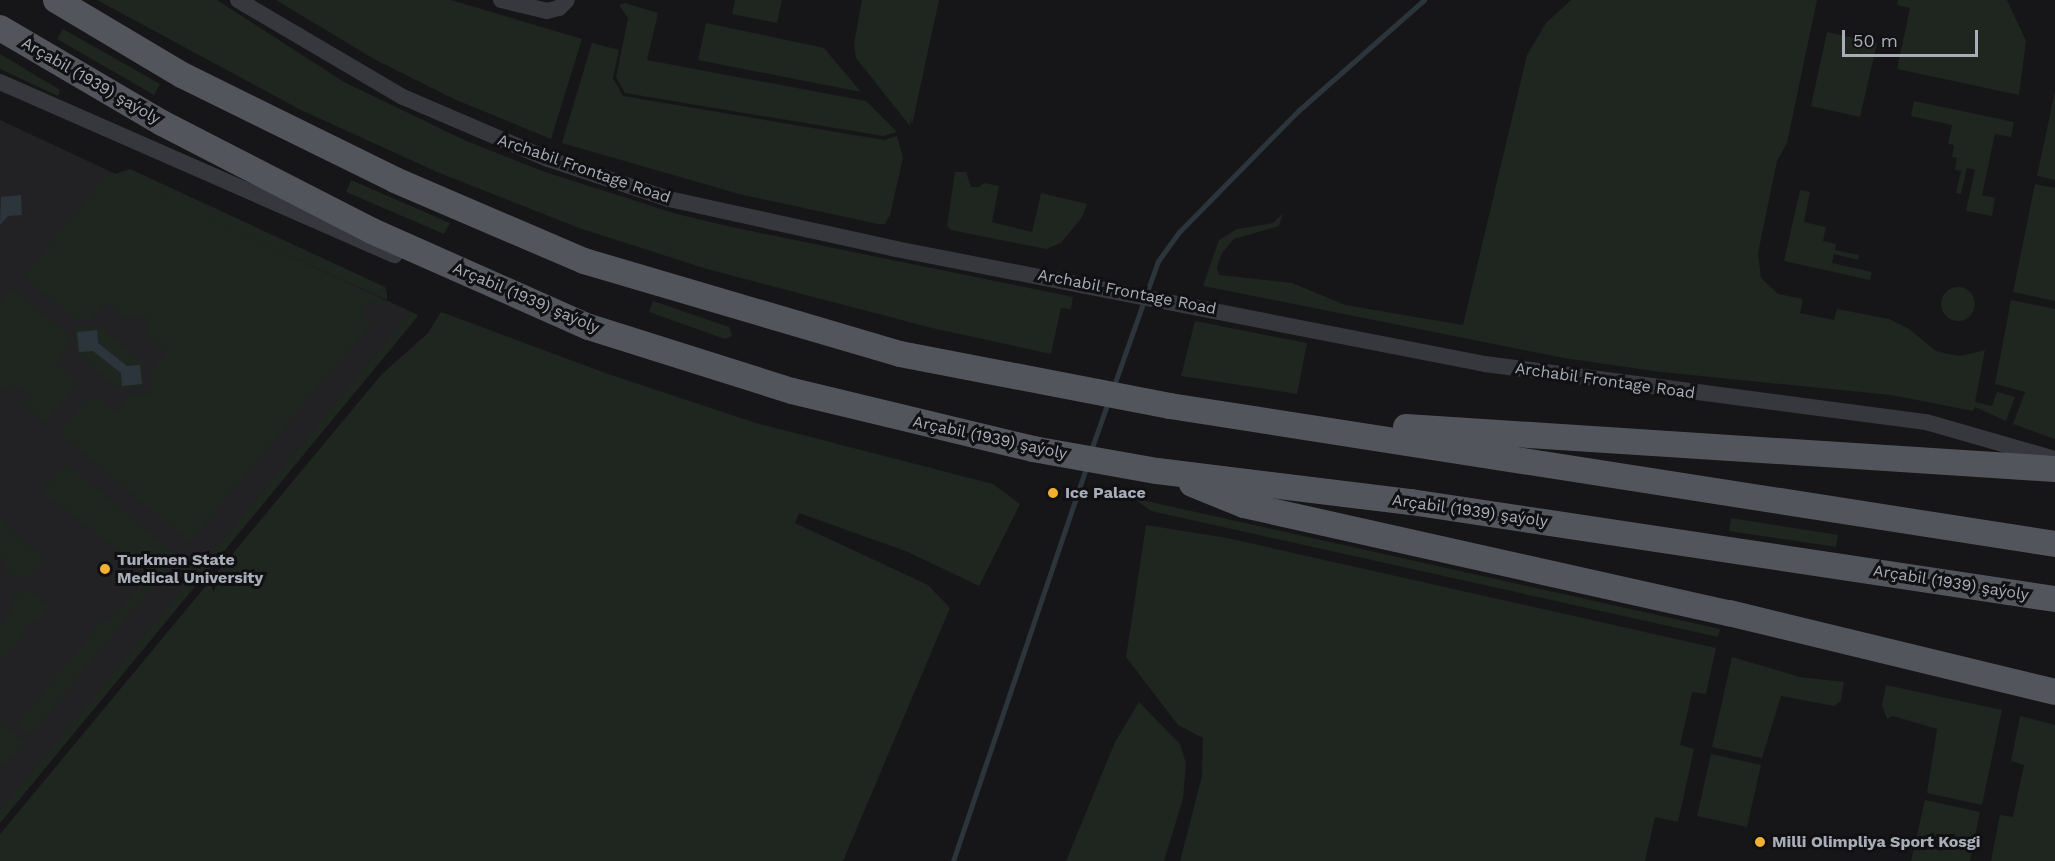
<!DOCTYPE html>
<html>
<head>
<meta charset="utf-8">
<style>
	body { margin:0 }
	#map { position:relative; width:2055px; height:861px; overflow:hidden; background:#161618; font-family:"Work Sans",sans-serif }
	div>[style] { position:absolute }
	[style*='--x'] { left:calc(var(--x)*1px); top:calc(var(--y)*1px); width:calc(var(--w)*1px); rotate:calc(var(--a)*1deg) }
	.built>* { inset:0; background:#222225 }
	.green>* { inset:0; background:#1e261f }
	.round { border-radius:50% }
	.water>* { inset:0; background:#2c353c }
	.stream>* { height:5px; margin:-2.5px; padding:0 2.5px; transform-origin:2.5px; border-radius:2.5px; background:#2c353c }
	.minor>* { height:16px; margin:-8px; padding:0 8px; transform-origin:8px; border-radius:8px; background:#37383d }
	.primary>* { height:26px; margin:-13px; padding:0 13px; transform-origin:13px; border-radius:13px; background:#53555c }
	.dots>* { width:16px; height:16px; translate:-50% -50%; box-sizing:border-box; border:3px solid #111113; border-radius:50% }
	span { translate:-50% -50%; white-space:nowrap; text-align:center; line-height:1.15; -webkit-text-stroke:6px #111113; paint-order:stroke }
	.street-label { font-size:16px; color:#a8adb8 }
	.poi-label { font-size:16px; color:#a8adb8; font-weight:700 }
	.left { translate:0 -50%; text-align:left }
	.scale { position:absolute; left:1842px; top:30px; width:136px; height:27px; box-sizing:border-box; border:3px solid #a8adb8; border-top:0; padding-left:8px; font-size:18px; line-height:21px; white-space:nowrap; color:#a8adb8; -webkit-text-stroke:4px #111113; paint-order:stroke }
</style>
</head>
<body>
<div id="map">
	<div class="built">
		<div style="clip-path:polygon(0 120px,418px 315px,0 823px)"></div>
	</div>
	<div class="green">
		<div style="clip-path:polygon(97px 0,217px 0,344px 82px,464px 140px,545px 172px,677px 214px,736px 228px,1073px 297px,1071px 309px,1061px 308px,1051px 354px,932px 328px,707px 269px,579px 228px,437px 172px,301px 110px)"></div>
		<div style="clip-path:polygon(276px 0,451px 0,582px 39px,551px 139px,454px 99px,374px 59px)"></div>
		<div style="clip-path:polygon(735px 0,782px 0,777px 23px,732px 14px)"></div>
		<div style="clip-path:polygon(862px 0,939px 0,912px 125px,910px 118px,910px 126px,856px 58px,854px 44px)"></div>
		<div style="clip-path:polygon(1571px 0,1817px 0,1787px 143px,1777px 161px,1758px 253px,1761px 278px,1778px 294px,1803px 299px,1800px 313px,1834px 320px,1837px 309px,1889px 319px,1909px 329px,1936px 351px,1948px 354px,1961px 356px,1985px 350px,1975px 402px,1992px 406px,1997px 392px,2015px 397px,2006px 421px,1975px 407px,1973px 411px,1891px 395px,1661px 372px,1564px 358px,1203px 286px,1219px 240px,1237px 229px,1273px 223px,1283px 213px,1279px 226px,1234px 239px,1222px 253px,1217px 267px,1219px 275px,1292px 283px,1345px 305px,1463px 325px,1527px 55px,1546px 23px)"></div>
		<div style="clip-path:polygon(1898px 0,2007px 0,2026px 41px,2019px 95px,1897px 69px,1910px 8px,1897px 5px)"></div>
		<div style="clip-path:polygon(625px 3px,658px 13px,647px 60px,866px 101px,897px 132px,883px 136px,625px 93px,616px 77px,628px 18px,619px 5px)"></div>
		<div style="clip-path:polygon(706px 23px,824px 48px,861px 92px,698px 60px)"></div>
		<div style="clip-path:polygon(63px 29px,160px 84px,154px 95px,57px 39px)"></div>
		<div style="clip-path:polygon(1827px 32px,1877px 43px,1860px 117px,1811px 106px)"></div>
		<div style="clip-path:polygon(592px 43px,619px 50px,613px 78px,623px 96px,884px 140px,897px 136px,903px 158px,890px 215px,885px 224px,878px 224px,739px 194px,562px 143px)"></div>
		<div style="clip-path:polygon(0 54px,60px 90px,58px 96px,0 69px)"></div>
		<div style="clip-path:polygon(2055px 91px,2055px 180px,2037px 176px)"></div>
		<div style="clip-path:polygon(1914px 101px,2014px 122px,2011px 137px,1995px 134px,1982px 195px,1995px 198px,1992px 216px,1966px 211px,1975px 170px,1967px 168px,1961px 194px,1956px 193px,1961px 171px,1955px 170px,1957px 158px,1952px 157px,1954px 145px,1948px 144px,1952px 125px,1911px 116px)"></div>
		<div style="clip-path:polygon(130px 169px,385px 287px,387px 293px,387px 300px,146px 190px,387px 302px,382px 309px,372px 301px,363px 313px,373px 321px,190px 542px,59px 433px,86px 399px,98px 398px,116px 413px,131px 395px,153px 393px,151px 370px,166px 352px,148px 337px,146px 315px,123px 317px,105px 302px,90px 320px,79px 321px,23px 276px,105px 177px)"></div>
		<div style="clip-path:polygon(955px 172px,966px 172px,971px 187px,979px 187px,984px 183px,999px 186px,992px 222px,1032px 232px,1041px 193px,1087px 204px,1082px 217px,1061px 243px,1046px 249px,951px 230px,947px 226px)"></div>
		<div style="clip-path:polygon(351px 180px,450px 223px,444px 234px,346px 192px)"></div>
		<div style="clip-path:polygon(2035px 184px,2055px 188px,2055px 301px,2013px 292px)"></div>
		<div style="clip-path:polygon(1800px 190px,1810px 192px,1804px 222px,1826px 227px,1823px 241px,1836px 244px,1835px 250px,1859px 255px,1858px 260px,1834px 254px,1832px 263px,1872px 272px,1870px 280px,1784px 261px)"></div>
		<div class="round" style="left:1941px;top:287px;width:34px;height:34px"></div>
		<div style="clip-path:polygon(13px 289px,68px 334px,69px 345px,55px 363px,73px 378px,74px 389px,45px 422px,16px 400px,18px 397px,26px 402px,31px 396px,13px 382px,8px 388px,15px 394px,13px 397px,0 386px,0 304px)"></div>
		<div style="clip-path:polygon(2011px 300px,2055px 309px,2055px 439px,2013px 424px,2025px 392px,1995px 384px)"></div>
		<div style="clip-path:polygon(653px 301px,729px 327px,732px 336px,725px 339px,649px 312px)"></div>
		<div style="clip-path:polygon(410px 312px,418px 316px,0 823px,0 810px)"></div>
		<div style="clip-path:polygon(441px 312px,608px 374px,756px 423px,993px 484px,1020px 504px,979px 586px,908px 552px,799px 513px,795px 523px,928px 585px,950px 608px,843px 861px,0 861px,0 834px,381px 375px,428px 333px)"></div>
		<div style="clip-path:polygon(1195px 321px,1307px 343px,1297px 394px,1181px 376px)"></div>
		<div style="clip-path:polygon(evenodd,99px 326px,143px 362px,146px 387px,120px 389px,77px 354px,74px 329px,99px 326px,98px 343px,127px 366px,140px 365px,121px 373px,92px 350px,98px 343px)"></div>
		<div style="clip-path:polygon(66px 463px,177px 556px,31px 735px,17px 724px,102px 620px,106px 623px,121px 608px,149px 574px,42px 492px)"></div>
		<div style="clip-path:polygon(1133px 498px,1720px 629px,1718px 637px,1151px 511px)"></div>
		<div style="clip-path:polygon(1731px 518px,1838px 535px,1836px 547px,1729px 531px)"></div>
		<div style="clip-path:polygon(0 519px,21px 541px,46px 557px,31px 576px,12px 578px,0 554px)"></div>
		<div style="clip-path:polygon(1146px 525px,1227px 538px,1716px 648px,1706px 694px,1692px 692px,1680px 745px,1694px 749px,1678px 822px,1655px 817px,1645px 861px,1180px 861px,1202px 776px,1203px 738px,1178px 725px,1126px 657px)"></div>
		<div style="clip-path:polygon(32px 592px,49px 606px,36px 621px,25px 626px,22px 638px,0 660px,0 627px,10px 611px,13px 594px)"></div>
		<div style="clip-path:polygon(1732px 657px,1800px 677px,1844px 682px,1841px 701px,1834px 706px,1781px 696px,1762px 758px,1712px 747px)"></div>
		<div style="clip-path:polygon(1886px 685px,2002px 710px,1982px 805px,1927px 793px,1937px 729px,1893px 716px,1887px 719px,1882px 705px)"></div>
		<div style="clip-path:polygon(1139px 702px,1180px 744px,1186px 763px,1183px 799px,1164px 861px,1066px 861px,1115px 742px)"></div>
		<div style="clip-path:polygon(2020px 716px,2055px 725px,2055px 861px,1991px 861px,2000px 815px,2013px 817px,2024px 765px,2011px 761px)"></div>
		<div style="clip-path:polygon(0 722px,25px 742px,5px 764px,0 764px)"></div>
		<div style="clip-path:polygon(1711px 754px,1761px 765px,1747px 827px,1697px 816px)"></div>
		<div style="clip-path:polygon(1925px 800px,1980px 812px,1970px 861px,1911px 861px)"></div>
	</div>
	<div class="water">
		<div style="clip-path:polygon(21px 195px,22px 215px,8px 216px,0 225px,1px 197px)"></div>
		<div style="clip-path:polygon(97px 330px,98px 343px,127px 366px,140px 365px,142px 384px,122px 386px,121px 373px,93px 351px,79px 352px,77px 332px)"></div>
	</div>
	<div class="stream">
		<div style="--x:1113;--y:388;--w:135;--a:-70.5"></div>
		<div style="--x:1158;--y:261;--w:37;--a:-54"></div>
		<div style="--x:1180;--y:231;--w:168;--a:-45.5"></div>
		<div style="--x:1298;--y:111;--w:168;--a:-41.4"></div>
		<div style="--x:1090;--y:453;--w:54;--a:-70.6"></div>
		<div style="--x:953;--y:861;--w:418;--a:-71.3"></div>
	</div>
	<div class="minor">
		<div style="--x:238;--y:0;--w:191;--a:30.5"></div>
		<div style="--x:403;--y:97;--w:158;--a:23.2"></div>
		<div style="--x:548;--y:159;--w:127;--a:18.3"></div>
		<div style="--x:669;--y:199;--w:232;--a:12.4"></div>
		<div style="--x:896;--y:249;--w:600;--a:11.05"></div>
		<div style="--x:1485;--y:364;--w:445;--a:7.5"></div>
		<div style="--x:1926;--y:422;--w:134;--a:16"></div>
		<div style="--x:501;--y:0;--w:47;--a:13.4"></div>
		<div style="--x:547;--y:11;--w:12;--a:-14"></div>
		<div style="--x:559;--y:8;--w:11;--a:-45"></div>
		<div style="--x:0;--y:82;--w:431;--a:23.7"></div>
	</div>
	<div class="primary">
		<div style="--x:56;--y:0;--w:147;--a:30.8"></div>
		<div style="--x:182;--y:75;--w:237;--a:26.2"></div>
		<div style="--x:395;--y:180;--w:206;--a:23.2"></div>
		<div style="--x:584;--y:261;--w:329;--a:16.4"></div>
		<div style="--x:900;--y:354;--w:275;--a:10.9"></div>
		<div style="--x:1170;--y:406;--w:896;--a:8.86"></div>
		<div style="--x:0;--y:28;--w:188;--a:30.4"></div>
		<div style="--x:162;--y:123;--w:236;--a:27.2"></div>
		<div style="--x:372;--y:231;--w:237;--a:23.9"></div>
		<div style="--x:589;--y:327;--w:213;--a:17.5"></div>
		<div style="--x:792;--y:391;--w:248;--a:13.5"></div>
		<div style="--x:1033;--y:449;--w:126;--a:10.1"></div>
		<div style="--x:1157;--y:471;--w:256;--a:7"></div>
		<div style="--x:1411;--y:502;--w:651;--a:8.57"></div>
		<div style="--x:1406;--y:427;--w:650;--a:3.7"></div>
		<div style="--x:1192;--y:484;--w:56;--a:22"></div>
		<div style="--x:1244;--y:505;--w:497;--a:12.6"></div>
		<div style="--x:1729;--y:613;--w:335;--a:13.6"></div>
	</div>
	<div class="dots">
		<div style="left:1053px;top:493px;background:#f2b134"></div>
		<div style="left:105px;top:569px;background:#f2b134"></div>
		<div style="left:1760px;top:842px;background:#f2b134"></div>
	</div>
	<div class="street-label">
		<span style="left:91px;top:81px;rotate:30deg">Arçabil (1939) şaýoly</span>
		<span style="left:584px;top:169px;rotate:19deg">Archabil Frontage Road</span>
		<span style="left:1127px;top:292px;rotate:11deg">Archabil Frontage Road</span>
		<span style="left:526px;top:298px;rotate:23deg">Arçabil (1939) şaýoly</span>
		<span style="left:1605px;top:381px;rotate:8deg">Archabil Frontage Road</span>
		<span style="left:990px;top:438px;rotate:12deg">Arçabil (1939) şaýoly</span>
		<span style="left:1470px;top:511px;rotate:8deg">Arçabil (1939) şaýoly</span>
		<span style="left:1951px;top:583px;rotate:9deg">Arçabil (1939) şaýoly</span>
	</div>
	<div class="poi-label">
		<span class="left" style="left:1065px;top:493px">Ice Palace</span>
		<span class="left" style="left:117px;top:569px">Turkmen State<br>Medical University</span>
		<span class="left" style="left:1772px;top:842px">Milli Olimpliya Sport Kosgi</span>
	</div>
	<div class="scale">50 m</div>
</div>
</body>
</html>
